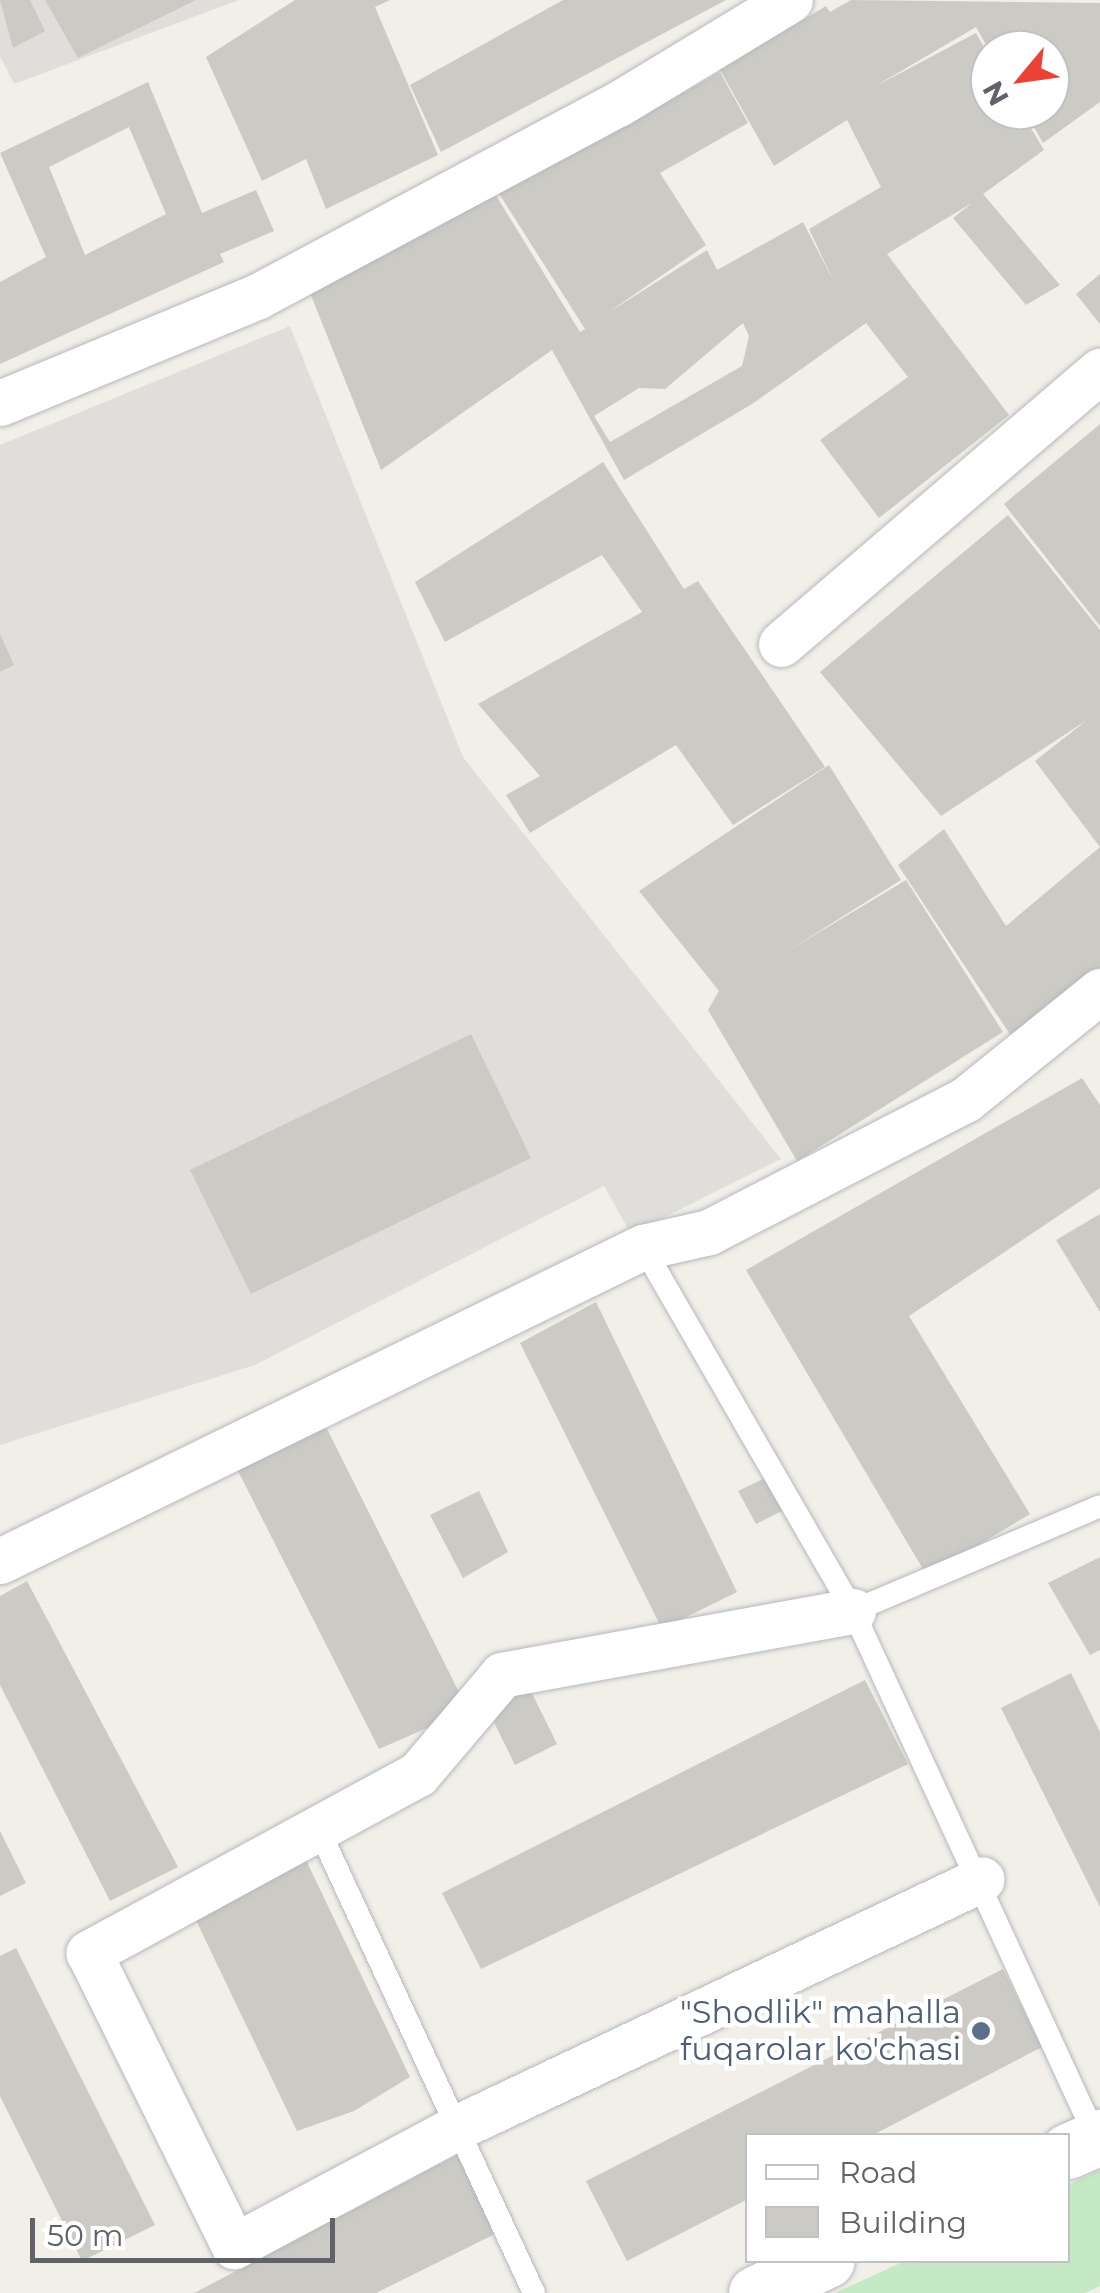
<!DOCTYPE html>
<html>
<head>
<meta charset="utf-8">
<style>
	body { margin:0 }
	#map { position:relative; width:1100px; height:2293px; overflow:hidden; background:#f1efe8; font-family:Montserrat,sans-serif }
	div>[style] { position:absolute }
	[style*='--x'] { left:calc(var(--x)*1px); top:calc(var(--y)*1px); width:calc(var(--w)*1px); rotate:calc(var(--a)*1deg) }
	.industrial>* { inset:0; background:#e0deda }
	.green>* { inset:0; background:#c5e8c5 }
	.building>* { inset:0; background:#cccac5 }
	.roads { filter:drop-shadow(0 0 2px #b5b8bc) drop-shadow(0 0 2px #b5b8bc) }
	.service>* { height:22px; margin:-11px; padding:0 11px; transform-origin:11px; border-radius:11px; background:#fff }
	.minor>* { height:45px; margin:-22.5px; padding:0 22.5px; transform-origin:22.5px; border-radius:22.5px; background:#fff }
	.secondary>* { height:55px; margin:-27.5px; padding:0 27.5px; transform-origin:27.5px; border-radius:27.5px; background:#fff }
	.dots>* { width:28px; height:28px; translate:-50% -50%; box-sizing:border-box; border:5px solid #fff; border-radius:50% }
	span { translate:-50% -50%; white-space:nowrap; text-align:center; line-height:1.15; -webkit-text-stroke:9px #fff; paint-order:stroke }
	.service-label { font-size:32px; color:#4e5e75 }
	.right { translate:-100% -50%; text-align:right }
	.legend { position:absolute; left:745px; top:2133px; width:325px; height:130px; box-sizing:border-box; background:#fff; border:2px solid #bfc1c3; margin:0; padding:12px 18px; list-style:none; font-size:30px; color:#5f6368 }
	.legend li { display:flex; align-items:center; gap:20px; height:50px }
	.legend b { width:50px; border:2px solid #bfc1c3 }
	.north { position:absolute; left:970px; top:30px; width:100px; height:100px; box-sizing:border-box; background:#fff; border:2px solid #bfc1c3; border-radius:50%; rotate:241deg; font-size:28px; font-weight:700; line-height:40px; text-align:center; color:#5f6368 }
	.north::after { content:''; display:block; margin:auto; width:35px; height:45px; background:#ea4335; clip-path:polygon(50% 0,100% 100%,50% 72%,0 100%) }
	.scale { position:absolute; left:30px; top:2218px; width:305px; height:45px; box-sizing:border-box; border:5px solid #5f6368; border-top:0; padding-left:12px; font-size:30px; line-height:35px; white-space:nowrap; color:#5f6368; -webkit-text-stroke:8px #fff; paint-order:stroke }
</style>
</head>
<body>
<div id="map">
	<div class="industrial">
		<div style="clip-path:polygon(0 0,239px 0,14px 84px,0 56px)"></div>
		<div style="clip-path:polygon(290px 326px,463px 757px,781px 1159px,631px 1234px,604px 1186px,255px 1365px,0 1445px,0 445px)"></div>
	</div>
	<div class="green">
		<div style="clip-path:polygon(1100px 2170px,1100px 2286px,1085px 2293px,835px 2293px,905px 2261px,1068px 2260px,1068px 2185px)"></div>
	</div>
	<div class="building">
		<div style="clip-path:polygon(0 0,30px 0,45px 31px,13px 48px)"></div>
		<div style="clip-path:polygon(45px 0,196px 0,78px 58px)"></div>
		<div style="clip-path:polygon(295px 0,390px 0,375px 7px,438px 155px,326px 209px,306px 159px,262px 181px,206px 57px)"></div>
		<div style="clip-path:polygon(563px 0,726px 0,441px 152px,410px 85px)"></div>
		<div style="clip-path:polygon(evenodd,851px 0,1100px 3px,1100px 102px,1043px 143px,1024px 110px,1050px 110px,1050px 50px,989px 50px,976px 27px,874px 87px,976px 33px,990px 58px,990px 110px,1020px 110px,1044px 150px,983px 194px,1060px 285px,1026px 305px,953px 218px,972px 203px,887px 254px,1009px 415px,879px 518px,820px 440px,908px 377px,866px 323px,752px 404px,624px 480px,552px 350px,381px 470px,302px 273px,484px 176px,580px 332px,585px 329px,491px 181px,622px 116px,628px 124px,720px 72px,748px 123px,660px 173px,706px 245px,606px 314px,707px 250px,717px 270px,803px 222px,835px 284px,809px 229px,881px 187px,847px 120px,774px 166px,720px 70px,826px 6px,830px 12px,851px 0,743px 323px,749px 336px,742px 366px,610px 442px,594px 416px,639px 388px,665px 389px,743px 323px)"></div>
		<div style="clip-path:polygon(evenodd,148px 82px,202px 213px,256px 190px,274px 231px,220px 254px,224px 262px,0 364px,0 282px,46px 257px,0 153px,148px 82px,129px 127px,166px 214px,85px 255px,49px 167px,129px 127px)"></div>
		<div style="clip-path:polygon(1100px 274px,1100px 324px,1076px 294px)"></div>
		<div style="clip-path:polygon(1100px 424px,1100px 626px,1004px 504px)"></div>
		<div style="clip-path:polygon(603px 462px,684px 589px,698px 581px,825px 767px,733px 825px,676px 745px,530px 833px,506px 795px,540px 776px,478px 704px,642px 612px,602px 555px,445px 642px,415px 582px)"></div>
		<div style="clip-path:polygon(1008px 515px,1100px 630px,1100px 975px,1017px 1045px,898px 865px,944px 829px,1006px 926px,1100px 847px,1035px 761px,1087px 720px,941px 816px,820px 672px)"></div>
		<div style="clip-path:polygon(0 634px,14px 665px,0 672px)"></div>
		<div style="clip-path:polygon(829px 765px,901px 880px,786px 952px,906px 880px,1003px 1032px,797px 1161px,708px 1010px,719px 991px,639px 891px)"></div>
		<div style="clip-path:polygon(471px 1034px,531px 1158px,251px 1294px,190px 1170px)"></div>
		<div style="clip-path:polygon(1082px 1078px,1100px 1105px,1100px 1188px,909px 1316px,1030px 1514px,927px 1576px,746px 1270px)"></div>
		<div style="clip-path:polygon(1100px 1214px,1100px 1312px,1056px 1240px)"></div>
		<div style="clip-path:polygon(596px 1302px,737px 1592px,662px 1629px,520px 1343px)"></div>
		<div style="clip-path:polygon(321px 1417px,468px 1710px,379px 1749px,234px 1463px)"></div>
		<div style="clip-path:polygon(769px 1476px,786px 1509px,756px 1524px,738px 1491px)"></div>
		<div style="clip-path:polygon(479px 1491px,508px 1552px,463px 1578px,430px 1515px)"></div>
		<div style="clip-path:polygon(1100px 1557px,1100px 1650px,1090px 1655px,1048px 1583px)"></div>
		<div style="clip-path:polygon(27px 1581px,178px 1867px,110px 1901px,0 1685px,0 1596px)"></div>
		<div style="clip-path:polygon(1071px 1673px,1100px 1732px,1100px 1907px,1001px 1708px)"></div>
		<div style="clip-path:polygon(865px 1680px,908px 1764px,481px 1969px,442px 1893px)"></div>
		<div style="clip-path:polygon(528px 1685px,557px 1744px,515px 1765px,486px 1706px)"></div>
		<div style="clip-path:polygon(0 1831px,26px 1883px,0 1896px)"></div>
		<div style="clip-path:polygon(304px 1856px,410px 2077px,354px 2111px,297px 2131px,191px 1910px)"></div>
		<div style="clip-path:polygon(16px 1948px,155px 2225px,82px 2261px,0 2096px,0 1956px)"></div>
		<div style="clip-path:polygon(1003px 1969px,1042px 2047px,871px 2136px,748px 2136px,748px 2199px,627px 2261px,586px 2181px)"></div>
		<div style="clip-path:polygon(459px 2154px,499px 2232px,376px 2293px,194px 2293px)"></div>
	</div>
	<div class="roads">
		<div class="service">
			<div style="--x:643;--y:1247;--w:420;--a:60"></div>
			<div style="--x:319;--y:1830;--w:510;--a:65.09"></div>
			<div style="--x:1096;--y:2138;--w:580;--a:-114.75"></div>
			<div style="--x:853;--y:1611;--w:268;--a:-23"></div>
		</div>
		<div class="minor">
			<div style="--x:0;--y:403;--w:279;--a:-22.5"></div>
			<div style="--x:258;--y:296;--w:408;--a:-28.1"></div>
			<div style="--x:618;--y:104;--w:201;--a:-31.2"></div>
			<div style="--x:781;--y:644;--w:420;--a:-40.6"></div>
			<div style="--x:0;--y:1561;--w:716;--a:-26.03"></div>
			<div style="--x:643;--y:1247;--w:68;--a:-12.8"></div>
			<div style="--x:709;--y:1232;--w:288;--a:-27.3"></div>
			<div style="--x:965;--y:1100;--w:174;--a:-38.9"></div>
			<div style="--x:853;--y:1611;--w:357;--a:169.7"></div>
			<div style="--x:502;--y:1675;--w:130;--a:130.3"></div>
			<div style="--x:418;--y:1774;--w:375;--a:151.5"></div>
			<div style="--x:89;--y:1953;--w:327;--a:63.7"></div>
			<div style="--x:234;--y:2246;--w:256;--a:-28"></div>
			<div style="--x:460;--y:2126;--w:577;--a:-25.32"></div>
		</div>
		<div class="secondary">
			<div style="--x:1068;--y:2151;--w:35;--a:-24"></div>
			<div style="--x:756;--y:2293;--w:78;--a:-24.9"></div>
		</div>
	</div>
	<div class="dots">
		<div style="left:981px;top:2031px;background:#5c6f8a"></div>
	</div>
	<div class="service-label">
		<span class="right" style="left:961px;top:2031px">"Shodlik" mahalla<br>fuqarolar ko'chasi</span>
	</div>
	<ul class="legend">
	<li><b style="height:12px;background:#fff"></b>Road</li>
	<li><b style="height:28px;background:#cccac5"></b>Building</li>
	</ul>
	<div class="north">N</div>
	<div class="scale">50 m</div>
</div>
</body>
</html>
